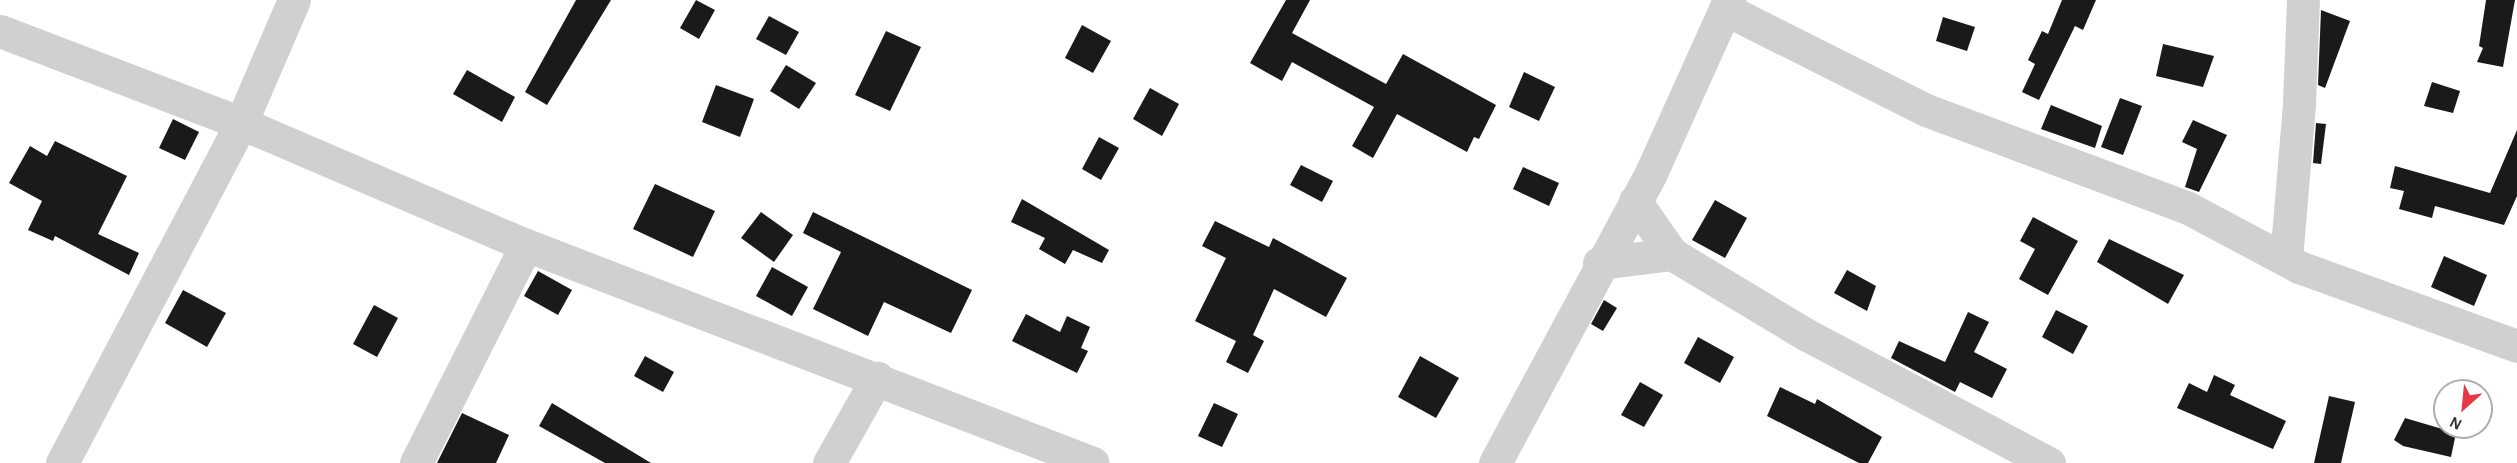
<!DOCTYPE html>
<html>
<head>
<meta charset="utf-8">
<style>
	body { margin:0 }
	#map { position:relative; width:2517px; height:463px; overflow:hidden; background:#fff; font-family:"Alegreya Sans",sans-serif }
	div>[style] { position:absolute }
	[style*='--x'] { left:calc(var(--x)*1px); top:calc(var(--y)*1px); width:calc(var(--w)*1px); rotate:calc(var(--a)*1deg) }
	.building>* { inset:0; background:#1a1a1a }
	.minor>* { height:33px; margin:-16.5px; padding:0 16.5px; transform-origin:16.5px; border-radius:16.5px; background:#d0d0d0 }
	span { translate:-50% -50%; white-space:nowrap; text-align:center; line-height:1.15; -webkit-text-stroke:6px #fff; paint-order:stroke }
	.north { position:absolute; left:2433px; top:379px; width:60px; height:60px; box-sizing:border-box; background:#fff; border:2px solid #adadad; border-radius:50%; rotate:207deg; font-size:16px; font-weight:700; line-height:24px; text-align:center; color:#333 }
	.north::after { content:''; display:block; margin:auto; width:21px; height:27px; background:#e63946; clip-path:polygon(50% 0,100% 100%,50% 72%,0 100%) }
</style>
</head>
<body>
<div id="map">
	<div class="building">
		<div style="clip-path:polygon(576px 0,611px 0,547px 105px,525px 92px)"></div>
		<div style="clip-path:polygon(696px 0,715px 10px,699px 39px,680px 28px)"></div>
		<div style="clip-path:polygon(1286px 0,1310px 0,1292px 33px,1386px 84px,1403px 54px,1496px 105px,1479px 139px,1474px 137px,1467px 152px,1397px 114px,1373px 158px,1352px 146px,1374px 107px,1292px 62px,1282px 81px,1250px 63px)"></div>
		<div style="clip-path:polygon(2062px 0,2096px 0,2083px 30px,2075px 26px,2039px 100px,2022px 92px,2035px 64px,2028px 60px,2042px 31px,2048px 34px)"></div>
		<div style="clip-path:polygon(2486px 0,2515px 0,2503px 67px,2477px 62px,2483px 48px,2479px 46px)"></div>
		<div style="clip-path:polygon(2321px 10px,2350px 21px,2325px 88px,2318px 85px)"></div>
		<div style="clip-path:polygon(769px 16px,799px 32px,786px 55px,756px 39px)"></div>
		<div style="clip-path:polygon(1943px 17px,1975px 27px,1967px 51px,1936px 41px)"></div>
		<div style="clip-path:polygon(1082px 25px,1111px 41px,1093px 73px,1065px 58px)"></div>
		<div style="clip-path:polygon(886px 31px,921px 47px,890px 111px,855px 95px)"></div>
		<div style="clip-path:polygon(2163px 44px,2214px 56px,2203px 87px,2156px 76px)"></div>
		<div style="clip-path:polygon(786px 65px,816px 83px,799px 109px,770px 91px)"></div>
		<div style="clip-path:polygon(467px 70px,515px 97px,502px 122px,453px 94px)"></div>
		<div style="clip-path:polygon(1524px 72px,1555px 87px,1539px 121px,1509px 107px)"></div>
		<div style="clip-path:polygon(2432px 82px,2460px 91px,2453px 113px,2424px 106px)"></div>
		<div style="clip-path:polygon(716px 85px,754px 99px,740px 137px,702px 122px)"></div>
		<div style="clip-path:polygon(1150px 88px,1179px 104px,1162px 136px,1133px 119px)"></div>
		<div style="clip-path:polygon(2120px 98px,2142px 106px,2123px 155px,2101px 147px)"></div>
		<div style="clip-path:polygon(2051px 105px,2102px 126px,2095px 148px,2041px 129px)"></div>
		<div style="clip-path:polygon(173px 119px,199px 132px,185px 160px,159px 148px)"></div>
		<div style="clip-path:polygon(2193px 120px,2227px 135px,2199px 192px,2185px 187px,2197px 149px,2182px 142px)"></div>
		<div style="clip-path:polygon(2316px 123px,2326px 124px,2321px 164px,2313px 163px)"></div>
		<div style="clip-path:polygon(2517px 130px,2517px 196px,2504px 225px,2435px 206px,2432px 218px,2399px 209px,2404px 191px,2390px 188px,2395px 166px,2490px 193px)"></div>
		<div style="clip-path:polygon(1099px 137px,1119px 148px,1101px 180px,1082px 169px)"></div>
		<div style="clip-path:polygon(55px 141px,127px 176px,98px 234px,139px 253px,129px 275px,55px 236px,53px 241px,28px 230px,42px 201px,9px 183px,30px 146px,47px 156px)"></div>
		<div style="clip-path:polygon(1301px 165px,1333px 181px,1322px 202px,1290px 185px)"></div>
		<div style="clip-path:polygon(1523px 167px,1559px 183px,1549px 206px,1513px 189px)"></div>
		<div style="clip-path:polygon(655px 184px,715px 211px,693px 257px,633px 229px)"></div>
		<div style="clip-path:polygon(1022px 199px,1109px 250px,1102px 263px,1073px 250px,1065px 264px,1039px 249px,1045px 238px,1011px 222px)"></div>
		<div style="clip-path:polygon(1715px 200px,1747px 218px,1725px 258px,1692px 240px)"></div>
		<div style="clip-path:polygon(761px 212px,793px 235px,774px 262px,741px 238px)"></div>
		<div style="clip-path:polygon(813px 212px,972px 290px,951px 333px,884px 302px,868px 336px,813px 309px,841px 252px,803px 233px)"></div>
		<div style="clip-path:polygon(2033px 217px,2078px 241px,2048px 295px,2019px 279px,2035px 249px,2020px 241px)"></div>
		<div style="clip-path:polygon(1215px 221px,1269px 247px,1273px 238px,1347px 278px,1326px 317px,1274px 289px,1253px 335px,1264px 341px,1248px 373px,1226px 362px,1236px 341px,1195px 321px,1226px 258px,1202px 246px)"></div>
		<div style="clip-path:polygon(2109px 239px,2184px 275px,2168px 304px,2097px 262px)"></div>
		<div style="clip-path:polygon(2444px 256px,2487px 275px,2474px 306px,2431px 287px)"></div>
		<div style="clip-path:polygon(772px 267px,808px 287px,792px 316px,756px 296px)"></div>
		<div style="clip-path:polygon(1847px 270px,1876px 286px,1867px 311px,1834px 293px)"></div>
		<div style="clip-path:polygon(538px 271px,572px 290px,558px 315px,524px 296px)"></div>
		<div style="clip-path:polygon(183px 290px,226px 313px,207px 347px,165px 323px)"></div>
		<div style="clip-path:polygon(1604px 300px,1617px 308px,1603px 331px,1591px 324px)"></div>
		<div style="clip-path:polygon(374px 305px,398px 318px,377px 357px,353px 344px)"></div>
		<div style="clip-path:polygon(2056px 310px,2088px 326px,2073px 354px,2042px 337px)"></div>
		<div style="clip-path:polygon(1968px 312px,1989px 322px,1974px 352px,2007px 369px,1992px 398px,1960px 382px,1955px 392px,1891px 358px,1899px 341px,1945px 362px)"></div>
		<div style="clip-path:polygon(1026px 314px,1060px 332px,1067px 316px,1090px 327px,1081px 348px,1088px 351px,1077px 373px,1012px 341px)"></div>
		<div style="clip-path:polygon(1698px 337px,1734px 357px,1720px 383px,1684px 363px)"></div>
		<div style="clip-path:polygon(645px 356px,674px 372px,663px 392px,634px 376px)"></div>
		<div style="clip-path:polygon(1420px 356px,1459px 378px,1436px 418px,1398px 397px)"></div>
		<div style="clip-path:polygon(2214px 375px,2235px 385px,2230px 395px,2286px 421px,2273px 449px,2177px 408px,2189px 383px,2207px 392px)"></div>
		<div style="clip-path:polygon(1640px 382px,1663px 395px,1644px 427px,1621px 415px)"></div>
		<div style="clip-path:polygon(1780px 387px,1815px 404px,1817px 399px,1882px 437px,1868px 463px,1859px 463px,1767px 416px)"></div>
		<div style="clip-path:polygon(2329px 396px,2355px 402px,2341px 463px,2314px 463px)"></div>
		<div style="clip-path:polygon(552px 403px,651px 463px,605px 463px,539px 426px)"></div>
		<div style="clip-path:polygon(1214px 403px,1238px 414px,1222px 447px,1198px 436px)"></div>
		<div style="clip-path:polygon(462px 413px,509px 435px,496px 463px,437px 463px)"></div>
		<div style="clip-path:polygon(2405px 418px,2456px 433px,2451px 457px,2403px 446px,2394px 440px)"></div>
	</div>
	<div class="minor">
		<div style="--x:1725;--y:9;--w:225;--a:26.7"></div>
		<div style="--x:1926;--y:110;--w:280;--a:20.5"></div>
		<div style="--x:2188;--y:208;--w:126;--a:28"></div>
		<div style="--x:2299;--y:267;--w:232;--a:19.9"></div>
		<div style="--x:0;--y:31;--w:258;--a:20.9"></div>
		<div style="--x:241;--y:123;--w:310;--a:23.2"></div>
		<div style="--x:526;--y:245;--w:607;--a:21.03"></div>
		<div style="--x:1635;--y:201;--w:65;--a:55.1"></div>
		<div style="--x:1672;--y:254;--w:157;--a:31"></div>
		<div style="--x:1807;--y:335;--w:274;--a:27.9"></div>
		<div style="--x:2286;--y:259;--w:157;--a:-85.2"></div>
		<div style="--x:2299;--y:103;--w:103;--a:-87.8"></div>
		<div style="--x:1599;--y:263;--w:74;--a:-7"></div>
		<div style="--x:62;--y:463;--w:384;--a:-62.2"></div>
		<div style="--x:241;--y:123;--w:134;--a:-66.7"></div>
		<div style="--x:416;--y:463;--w:244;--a:-63.2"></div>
		<div style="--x:829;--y:463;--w:98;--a:-60.5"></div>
		<div style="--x:1495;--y:463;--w:329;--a:-61.7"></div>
		<div style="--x:1651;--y:173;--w:190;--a:-65.7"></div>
	</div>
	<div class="north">N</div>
</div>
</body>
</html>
